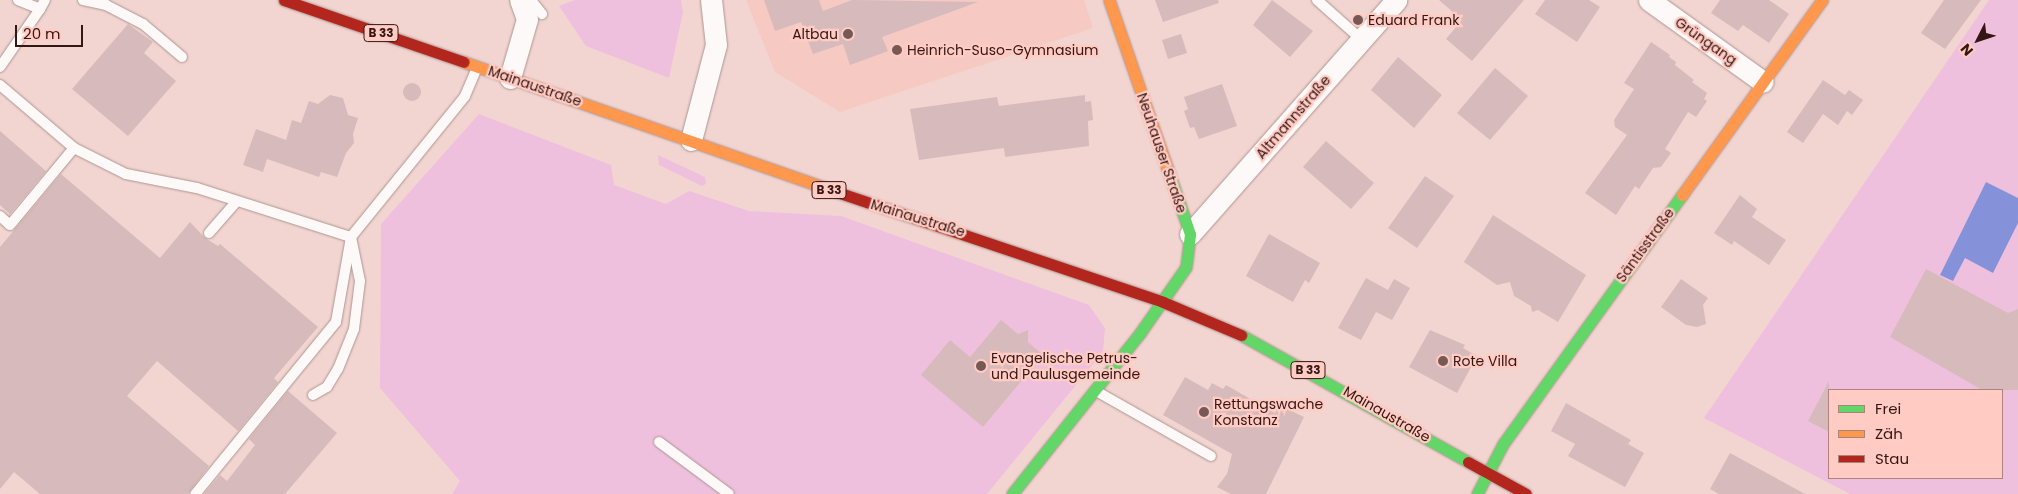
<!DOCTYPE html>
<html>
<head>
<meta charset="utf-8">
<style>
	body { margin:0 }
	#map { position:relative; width:2018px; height:494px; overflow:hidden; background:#f2d5d0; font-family:Poppins,sans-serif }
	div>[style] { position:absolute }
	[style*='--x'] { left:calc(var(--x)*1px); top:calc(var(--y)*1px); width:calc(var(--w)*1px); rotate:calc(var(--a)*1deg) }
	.built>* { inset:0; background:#f6c9c2 }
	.green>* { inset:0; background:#efc0de }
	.water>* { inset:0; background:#8592d9 }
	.building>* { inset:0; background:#d7babb }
	.round { border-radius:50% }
	.roads { filter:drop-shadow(0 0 1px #af9490) drop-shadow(0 0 1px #af9490) }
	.lane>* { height:10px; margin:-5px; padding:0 5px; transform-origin:5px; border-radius:5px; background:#fdf9f8 }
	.street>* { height:21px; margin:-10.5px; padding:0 10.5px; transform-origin:10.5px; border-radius:10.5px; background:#fdf9f8 }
	.fast>* { height:11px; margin:-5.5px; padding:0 5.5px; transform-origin:5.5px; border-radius:5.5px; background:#63d668 }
	.slow>* { height:11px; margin:-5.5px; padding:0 5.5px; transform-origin:5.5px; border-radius:5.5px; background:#ff974d }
	.jam>* { height:11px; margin:-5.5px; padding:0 5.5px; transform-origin:5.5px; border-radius:5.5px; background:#b3261e }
	.dots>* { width:14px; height:14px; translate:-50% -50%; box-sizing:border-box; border:2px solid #ffcbc3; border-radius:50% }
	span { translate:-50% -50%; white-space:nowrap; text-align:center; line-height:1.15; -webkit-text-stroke:4.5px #ffcbc3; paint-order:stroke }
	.shield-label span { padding:1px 4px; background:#ffcbc3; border:1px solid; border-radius:4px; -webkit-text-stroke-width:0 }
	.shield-label { font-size:12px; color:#341612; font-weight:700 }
	.poi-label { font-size:14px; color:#341612 }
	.left { translate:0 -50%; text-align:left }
	.right { translate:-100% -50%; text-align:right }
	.street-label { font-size:14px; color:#341612 }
	.legend { position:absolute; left:1828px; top:389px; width:175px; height:90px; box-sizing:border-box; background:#ffcbc3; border:1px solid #ae837c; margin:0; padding:6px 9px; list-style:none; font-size:15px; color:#341612 }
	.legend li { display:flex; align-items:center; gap:10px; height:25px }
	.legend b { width:25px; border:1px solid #ae837c }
	.north { position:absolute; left:1953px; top:15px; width:50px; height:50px; -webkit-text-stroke:4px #ffcbc3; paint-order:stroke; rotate:229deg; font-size:14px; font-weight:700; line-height:20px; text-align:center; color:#341612 }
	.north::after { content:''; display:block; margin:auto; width:18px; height:22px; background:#341612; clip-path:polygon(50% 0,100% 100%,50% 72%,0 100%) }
	.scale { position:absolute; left:15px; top:25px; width:68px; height:22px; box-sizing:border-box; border:2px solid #341612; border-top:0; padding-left:6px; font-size:15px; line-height:18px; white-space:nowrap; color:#341612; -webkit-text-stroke:4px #ffcbc3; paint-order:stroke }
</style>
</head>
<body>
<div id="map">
	<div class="built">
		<div style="clip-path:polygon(746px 0,1084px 0,1093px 28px,840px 112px,775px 72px)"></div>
	</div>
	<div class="green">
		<div style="clip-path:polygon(575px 0,681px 0,683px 12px,669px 78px,586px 46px,559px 6px)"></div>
		<div style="clip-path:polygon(evenodd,1989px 0,2018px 0,2018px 494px,1850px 494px,1704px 418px,1989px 0,1829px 390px,2002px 390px,2002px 478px,1829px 478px,1829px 390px)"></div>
		<div style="clip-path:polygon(479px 114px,611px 165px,614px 185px,666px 204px,689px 191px,749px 211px,841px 216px,1089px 305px,1105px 328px,1103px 352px,987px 494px,452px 494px,460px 481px,380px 388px,381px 224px)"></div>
		<div style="clip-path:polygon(658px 155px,705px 177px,706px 184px,702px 186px,659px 165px)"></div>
	</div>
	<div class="water">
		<div style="clip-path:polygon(1986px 182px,2018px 198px,2018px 223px,1993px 273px,1965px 258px,1953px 281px,1940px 275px)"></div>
	</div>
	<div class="building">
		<div style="clip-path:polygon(764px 0,819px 0,823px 11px,852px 0,978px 2px,882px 37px,888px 51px,850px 65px,843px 44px,813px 54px,801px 22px,775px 31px)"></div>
		<div style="clip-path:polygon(1155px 0,1218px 0,1219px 3px,1163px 22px)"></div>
		<div style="clip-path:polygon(1272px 0,1313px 31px,1290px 57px,1253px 25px)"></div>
		<div style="clip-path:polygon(1439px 0,1524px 0,1472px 61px,1446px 39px,1462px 20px)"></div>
		<div style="clip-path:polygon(1545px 0,1589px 0,1600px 7px,1577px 42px,1535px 14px)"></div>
		<div style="clip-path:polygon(1720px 0,1769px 0,1789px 14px,1769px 43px,1743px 25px,1738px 31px,1711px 13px)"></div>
		<div style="clip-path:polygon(1944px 0,1981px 0,1945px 49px,1921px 33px)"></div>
		<div style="clip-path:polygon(128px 24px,153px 42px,144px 53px,176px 81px,128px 136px,72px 89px)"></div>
		<div style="clip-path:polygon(1181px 34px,1187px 53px,1168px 59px,1162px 40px)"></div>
		<div style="clip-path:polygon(1651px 42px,1670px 55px,1669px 57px,1676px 62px,1675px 65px,1694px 80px,1692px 82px,1707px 93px,1704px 99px,1707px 101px,1696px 117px,1688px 112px,1665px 149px,1671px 153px,1661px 167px,1653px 168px,1639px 189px,1635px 186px,1616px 215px,1585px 193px,1627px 135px,1615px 127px,1614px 120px,1634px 89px,1624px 83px)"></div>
		<div style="clip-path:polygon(1398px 57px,1442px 95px,1414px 128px,1371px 90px)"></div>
		<div style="clip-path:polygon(1495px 68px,1528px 96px,1490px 140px,1457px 113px)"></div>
		<div style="clip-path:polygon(1823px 80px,1845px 95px,1849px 90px,1863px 100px,1852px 115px,1847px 111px,1838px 125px,1823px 114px,1803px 143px,1787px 132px)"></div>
		<div class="round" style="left:403px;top:83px;width:18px;height:18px"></div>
		<div style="clip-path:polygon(1222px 84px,1237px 126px,1199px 139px,1194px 127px,1190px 128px,1184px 111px,1188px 109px,1184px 97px)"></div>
		<div style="clip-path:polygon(330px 95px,343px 98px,348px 115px,358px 118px,353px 134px,354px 143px,346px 153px,337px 177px,321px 172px,319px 177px,267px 159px,263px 172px,243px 165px,256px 129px,286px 140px,292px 120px,301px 123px,309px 101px,318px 104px)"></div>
		<div style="clip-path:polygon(1085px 95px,1085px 102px,1091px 101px,1093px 120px,1088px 121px,1089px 146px,1005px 157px,1004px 148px,919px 160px,910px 109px,997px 97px,999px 106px)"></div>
		<div style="clip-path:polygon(0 131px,46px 171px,10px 214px,0 205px)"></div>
		<div style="clip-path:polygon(1326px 141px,1374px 183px,1351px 209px,1303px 167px)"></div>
		<div style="clip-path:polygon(61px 174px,160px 258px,190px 222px,205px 238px,218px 246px,220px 244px,318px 327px,274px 378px,278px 382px,238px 431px,157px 361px,127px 396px,209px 466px,188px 494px,40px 494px,14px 472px,0 489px,0 247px)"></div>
		<div style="clip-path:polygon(1425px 176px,1454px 196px,1417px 248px,1388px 228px)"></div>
		<div style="clip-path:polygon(1740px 195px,1757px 209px,1752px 217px,1786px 240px,1769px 265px,1734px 241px,1732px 245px,1714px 233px)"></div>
		<div style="clip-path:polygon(1493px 215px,1586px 275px,1558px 322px,1538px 310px,1532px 312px,1531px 306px,1514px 296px,1510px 282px,1497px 285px,1464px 262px)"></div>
		<div style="clip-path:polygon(1269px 234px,1320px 263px,1309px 283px,1305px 280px,1293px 302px,1246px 276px)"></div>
		<div style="clip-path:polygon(1926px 269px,2008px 313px,2018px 309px,2018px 390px,1982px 390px,1890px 337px)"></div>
		<div style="clip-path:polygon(1366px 278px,1388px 290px,1394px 279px,1410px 288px,1392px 320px,1376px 312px,1361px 340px,1338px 328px)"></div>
		<div style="clip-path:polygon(1681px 279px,1708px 298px,1703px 305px,1706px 324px,1697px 327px,1686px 325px,1661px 307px)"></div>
		<div style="clip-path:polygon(1001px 320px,1018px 334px,1028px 330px,1028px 342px,1043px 355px,983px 427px,921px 375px,950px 340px,970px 357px)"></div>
		<div style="clip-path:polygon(1430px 330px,1465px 345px,1463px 348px,1477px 356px,1457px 393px,1409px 367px)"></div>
		<div style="clip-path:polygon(1185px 377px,1208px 390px,1212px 383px,1223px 389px,1226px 385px,1275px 413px,1279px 405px,1304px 417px,1266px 494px,1231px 494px,1217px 487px,1227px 474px,1232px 454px,1163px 415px)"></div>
		<div style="clip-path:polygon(1829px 381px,1829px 432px,1808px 421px)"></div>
		<div style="clip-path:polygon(288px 391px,337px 433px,285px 494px,204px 494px,220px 475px,227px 481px,255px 445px,249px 439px)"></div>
		<div style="clip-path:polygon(1566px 403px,1631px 440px,1628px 444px,1644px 453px,1625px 487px,1568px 456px,1575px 444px,1551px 431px)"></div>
		<div style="clip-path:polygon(1730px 453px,1805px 494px,1719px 494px,1710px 489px)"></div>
	</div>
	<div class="roads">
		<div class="lane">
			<div style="--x:18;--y:0;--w:24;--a:22"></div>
			<div style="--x:40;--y:9;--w:10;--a:-61"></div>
			<div style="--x:83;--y:0;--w:24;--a:12"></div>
			<div style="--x:106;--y:5;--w:42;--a:27.2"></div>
			<div style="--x:143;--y:24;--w:51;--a:40.2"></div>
			<div style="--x:531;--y:0;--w:18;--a:52"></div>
			<div style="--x:1317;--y:0;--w:59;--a:41.6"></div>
			<div style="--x:0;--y:67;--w:70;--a:-55.4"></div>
			<div style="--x:0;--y:85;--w:97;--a:40.4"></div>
			<div style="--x:74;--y:148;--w:58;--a:26.6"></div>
			<div style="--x:126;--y:174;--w:72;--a:11.2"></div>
			<div style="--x:197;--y:188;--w:162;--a:17.7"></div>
			<div style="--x:351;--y:237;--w:86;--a:100"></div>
			<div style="--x:336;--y:322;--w:222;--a:129.3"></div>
			<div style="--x:0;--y:216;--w:13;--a:42"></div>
			<div style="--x:10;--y:225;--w:100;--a:-50.3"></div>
			<div style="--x:209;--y:233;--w:41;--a:-48.9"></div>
			<div style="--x:1096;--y:391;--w:132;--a:29.5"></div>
			<div style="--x:313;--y:395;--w:16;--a:-30"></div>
			<div style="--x:327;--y:387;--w:21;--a:-59"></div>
			<div style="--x:338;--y:369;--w:43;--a:-68.2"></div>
			<div style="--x:354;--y:329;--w:48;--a:-82.9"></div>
			<div style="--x:360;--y:281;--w:45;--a:-101.6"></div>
			<div style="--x:351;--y:237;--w:181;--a:-51"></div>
			<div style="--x:465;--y:96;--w:30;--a:-67"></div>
			<div style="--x:659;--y:442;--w:87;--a:36.6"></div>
		</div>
		<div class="street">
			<div style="--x:1649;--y:0;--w:140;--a:35.7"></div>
			<div style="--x:510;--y:78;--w:61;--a:-73.9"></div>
			<div style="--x:527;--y:19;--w:20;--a:-110"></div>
			<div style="--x:691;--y:140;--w:98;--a:-75.3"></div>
			<div style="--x:716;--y:45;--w:45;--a:-96.3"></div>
			<div style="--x:1190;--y:234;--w:312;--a:-48.6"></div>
		</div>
		<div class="fast">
			<div style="--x:1241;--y:335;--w:260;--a:29.2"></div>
			<div style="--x:1012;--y:494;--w:206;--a:-51.5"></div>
			<div style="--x:1140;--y:333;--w:80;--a:-55.1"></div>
			<div style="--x:1186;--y:267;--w:33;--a:-83"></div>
			<div style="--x:1190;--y:234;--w:68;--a:-109"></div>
			<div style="--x:1477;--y:494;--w:56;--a:-62.5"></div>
			<div style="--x:1503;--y:444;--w:307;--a:-54.3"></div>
		</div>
		<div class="slow">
			<div style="--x:1109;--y:0;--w:180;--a:70.9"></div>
			<div style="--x:464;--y:62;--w:392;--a:19.2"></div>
			<div style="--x:1682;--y:195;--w:240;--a:-54.3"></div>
		</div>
		<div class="jam">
			<div style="--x:284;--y:0;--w:190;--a:19"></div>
			<div style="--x:834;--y:191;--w:347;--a:18.6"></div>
			<div style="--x:1163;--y:302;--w:85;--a:22.9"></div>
			<div style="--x:1468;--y:462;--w:66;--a:28.9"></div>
		</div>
	</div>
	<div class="dots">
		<div style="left:1358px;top:20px;background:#765954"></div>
		<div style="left:848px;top:34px;background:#765954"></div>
		<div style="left:897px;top:50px;background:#765954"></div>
		<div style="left:1443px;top:361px;background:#765954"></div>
		<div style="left:981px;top:366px;background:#765954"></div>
		<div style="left:1204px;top:412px;background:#765954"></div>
	</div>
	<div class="shield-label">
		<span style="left:381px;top:33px">B 33</span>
		<span style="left:829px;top:190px">B 33</span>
		<span style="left:1308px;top:370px">B 33</span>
	</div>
	<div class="poi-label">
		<span class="left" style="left:1368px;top:20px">Eduard Frank</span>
		<span class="right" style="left:838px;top:34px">Altbau</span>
		<span class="left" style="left:907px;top:50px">Heinrich-Suso-Gymnasium</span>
		<span class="left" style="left:991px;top:366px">Evangelische Petrus-<br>und Paulusgemeinde</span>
		<span class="left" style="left:1453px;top:361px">Rote Villa</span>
		<span class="left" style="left:1214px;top:412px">Rettungswache<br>Konstanz</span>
	</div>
	<div class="street-label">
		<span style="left:1706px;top:41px;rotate:35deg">Grüngang</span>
		<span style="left:535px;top:86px;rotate:19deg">Mainaustraße</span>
		<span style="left:1293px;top:117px;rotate:-49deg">Altmannstraße</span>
		<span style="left:1162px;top:153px;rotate:71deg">Neuhauser Straße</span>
		<span style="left:918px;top:218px;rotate:17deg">Mainaustraße</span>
		<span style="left:1645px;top:245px;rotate:-54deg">Säntisstraße</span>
		<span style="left:1387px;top:414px;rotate:30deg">Mainaustraße</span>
	</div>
	<ul class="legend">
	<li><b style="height:6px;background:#63d668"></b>Frei</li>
	<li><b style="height:6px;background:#ff974d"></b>Zäh</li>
	<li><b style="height:6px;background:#b3261e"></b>Stau</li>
	</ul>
	<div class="north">N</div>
	<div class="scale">20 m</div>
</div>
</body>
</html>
